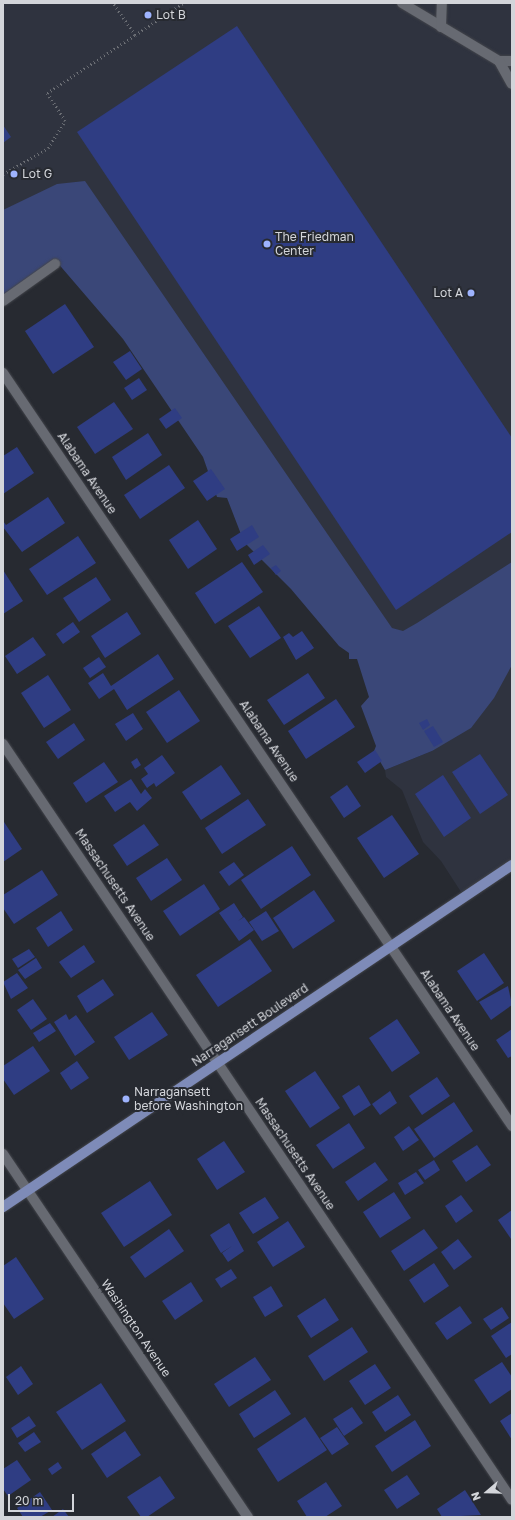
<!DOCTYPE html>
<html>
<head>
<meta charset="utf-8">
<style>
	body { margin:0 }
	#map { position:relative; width:515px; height:1520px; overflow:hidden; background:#272a31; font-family:"Golos Text",sans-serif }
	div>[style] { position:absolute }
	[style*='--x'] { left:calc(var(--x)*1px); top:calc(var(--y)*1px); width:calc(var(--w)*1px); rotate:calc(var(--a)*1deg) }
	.built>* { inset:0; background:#2f333f }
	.green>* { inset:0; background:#3a4778 }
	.building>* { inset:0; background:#2f3d83 }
	.path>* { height:2.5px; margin-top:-1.25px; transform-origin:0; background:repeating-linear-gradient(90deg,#6b6e74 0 1px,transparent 0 4px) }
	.roads { filter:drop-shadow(0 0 1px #43454b) drop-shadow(0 0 1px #43454b) }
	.minor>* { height:10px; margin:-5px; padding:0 5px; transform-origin:5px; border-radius:5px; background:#676a72 }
	.major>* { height:10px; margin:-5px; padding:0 5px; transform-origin:5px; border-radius:5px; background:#7e8bb8 }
	.dots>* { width:11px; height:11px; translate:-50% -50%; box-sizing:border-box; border:2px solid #272a31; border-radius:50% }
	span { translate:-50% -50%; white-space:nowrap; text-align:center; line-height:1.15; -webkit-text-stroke:4px #272a31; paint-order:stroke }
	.poi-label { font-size:12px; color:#d3d5da }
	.left { translate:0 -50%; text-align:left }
	.right { translate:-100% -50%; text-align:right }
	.street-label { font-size:12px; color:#d3d5da }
	.frame { position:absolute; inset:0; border:4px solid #d3d5da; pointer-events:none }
	.north { position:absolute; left:467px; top:1472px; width:40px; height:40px; -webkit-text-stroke:3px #272a31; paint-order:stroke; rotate:250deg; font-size:11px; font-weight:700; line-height:16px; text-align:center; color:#d3d5da }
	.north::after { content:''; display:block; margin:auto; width:14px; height:18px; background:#d3d5da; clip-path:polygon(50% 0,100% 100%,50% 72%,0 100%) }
	.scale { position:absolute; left:8px; top:1494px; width:66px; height:18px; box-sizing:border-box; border:2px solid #d3d5da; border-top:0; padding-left:5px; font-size:12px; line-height:14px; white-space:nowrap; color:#d3d5da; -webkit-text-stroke:3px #272a31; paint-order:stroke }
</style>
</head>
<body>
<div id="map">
	<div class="built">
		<div style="clip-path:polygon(3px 3px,512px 3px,512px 628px,399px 707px,59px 244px,3px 280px)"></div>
		<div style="clip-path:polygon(512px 665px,512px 863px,463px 895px,441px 861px,423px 842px,402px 790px,386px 777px,385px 770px,432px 751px)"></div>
	</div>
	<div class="green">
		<div style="clip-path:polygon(85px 181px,392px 628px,403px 631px,417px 623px,512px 562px,512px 665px,494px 698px,471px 728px,432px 751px,385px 770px,374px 751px,376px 746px,361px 706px,369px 697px,357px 659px,349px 659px,349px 653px,339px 646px,291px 589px,244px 542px,227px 498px,217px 497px,203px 457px,123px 339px,56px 261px,3px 299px,3px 210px,57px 184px)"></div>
	</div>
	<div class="building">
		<div style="clip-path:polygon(237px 26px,512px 438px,512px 532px,396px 610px,77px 132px)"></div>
		<div style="clip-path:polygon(3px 125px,11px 137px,3px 143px)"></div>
		<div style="clip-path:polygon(65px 304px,94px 347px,53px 374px,25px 331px)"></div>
		<div style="clip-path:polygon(130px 351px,142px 369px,126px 380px,113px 362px)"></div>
		<div style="clip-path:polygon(139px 378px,147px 390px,132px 400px,124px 388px)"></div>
		<div style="clip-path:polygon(114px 402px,133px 429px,95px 454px,77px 427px)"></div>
		<div style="clip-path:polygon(175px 408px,182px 418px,166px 429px,159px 419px)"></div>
		<div style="clip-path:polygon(148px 433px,162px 455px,126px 480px,112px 457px)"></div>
		<div style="clip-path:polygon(17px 447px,34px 473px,3px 494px,3px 456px)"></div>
		<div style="clip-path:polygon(169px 465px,185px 488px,140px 519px,124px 495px)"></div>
		<div style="clip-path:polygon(211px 469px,225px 489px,207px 501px,193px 481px)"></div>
		<div style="clip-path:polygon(48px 497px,65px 523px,22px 552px,3px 527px,3px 521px,6px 525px)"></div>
		<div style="clip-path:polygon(198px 520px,217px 549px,188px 569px,169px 540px)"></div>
		<div style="clip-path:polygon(252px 525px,259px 537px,237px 551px,230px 539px)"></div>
		<div style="clip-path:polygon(78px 536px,96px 563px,47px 595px,29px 569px)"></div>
		<div style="clip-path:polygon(263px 545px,270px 554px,254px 565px,248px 555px)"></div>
		<div style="clip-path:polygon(242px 562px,263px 592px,215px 624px,195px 593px)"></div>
		<div style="clip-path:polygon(276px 565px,281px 571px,276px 575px,271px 568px)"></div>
		<div style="clip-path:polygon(3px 570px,23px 601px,3px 614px)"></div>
		<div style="clip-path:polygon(96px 577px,111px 600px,79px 622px,63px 598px)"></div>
		<div style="clip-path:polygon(259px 606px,281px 638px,250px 658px,228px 626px)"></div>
		<div style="clip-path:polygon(127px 612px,141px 634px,105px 658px,91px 636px)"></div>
		<div style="clip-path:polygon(73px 622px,80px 632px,63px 644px,56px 634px)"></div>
		<div style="clip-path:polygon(302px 631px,314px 648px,296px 660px,283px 637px,289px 633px,293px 637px)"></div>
		<div style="clip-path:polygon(33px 637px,46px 655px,17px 674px,5px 656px)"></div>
		<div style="clip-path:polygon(158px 654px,174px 679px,127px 710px,114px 689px,99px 699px,88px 683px,103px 673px,111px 686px)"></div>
		<div style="clip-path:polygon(99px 657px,106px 667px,90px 678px,83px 668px)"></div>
		<div style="clip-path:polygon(308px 673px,325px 698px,284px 725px,267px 700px)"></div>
		<div style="clip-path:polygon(48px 675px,71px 710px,44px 728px,21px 693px)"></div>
		<div style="clip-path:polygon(179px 690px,200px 721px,167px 743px,146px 712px)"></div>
		<div style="clip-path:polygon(336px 699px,355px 727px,306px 759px,288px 731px)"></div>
		<div style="clip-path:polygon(133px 713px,143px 729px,126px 741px,115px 724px)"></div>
		<div style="clip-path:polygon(427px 719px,430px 725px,423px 730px,419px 723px)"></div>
		<div style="clip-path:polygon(74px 723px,85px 740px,58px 759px,46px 742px)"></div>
		<div style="clip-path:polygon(433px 726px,443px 742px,434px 747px,424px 731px)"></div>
		<div style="clip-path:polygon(375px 750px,382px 761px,365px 773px,357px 762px)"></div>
		<div style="clip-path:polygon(480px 754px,508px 795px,480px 814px,452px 772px)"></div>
		<div style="clip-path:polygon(162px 755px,175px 773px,156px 787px,154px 783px,147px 788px,141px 779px,148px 774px,144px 768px)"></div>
		<div style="clip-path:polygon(137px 758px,141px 765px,135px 769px,131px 762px)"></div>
		<div style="clip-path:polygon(104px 762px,118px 782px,86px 803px,73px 783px)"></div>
		<div style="clip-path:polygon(221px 765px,241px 794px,201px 820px,182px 792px)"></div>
		<div style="clip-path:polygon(443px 775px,471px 818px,444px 837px,415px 794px)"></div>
		<div style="clip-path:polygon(131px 779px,141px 794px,145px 789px,152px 798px,137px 811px,130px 802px,115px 812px,104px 796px)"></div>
		<div style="clip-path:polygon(347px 785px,361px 806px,344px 818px,330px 797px)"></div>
		<div style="clip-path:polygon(248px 799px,266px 825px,222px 854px,205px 828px)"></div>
		<div style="clip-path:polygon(392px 815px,419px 854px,384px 878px,357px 838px)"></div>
		<div style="clip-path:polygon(4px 822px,22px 849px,3px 862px,3px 823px)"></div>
		<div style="clip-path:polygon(144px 824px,159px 845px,127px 866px,113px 845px)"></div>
		<div style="clip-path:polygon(292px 846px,311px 875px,261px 909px,241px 880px)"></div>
		<div style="clip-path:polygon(167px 858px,182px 880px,151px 901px,136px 878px)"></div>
		<div style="clip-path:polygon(234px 862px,244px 875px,229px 886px,219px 872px)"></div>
		<div style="clip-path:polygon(42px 870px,58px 895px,14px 924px,3px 908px,3px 895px)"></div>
		<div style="clip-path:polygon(204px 884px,220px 909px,180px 936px,163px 911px)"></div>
		<div style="clip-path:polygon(314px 890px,335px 921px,293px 949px,273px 918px)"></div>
		<div style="clip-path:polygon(234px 903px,243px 917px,238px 921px,244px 917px,254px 930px,239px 941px,219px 913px)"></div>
		<div style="clip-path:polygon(61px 911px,73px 930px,48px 947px,36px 928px)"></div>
		<div style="clip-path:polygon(266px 911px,279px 931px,262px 941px,249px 922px)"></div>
		<div style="clip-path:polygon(250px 939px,272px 971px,218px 1007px,196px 975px)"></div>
		<div style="clip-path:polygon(84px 945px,95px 962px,71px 978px,59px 962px)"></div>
		<div style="clip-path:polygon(29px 949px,35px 957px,18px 968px,12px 959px)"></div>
		<div style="clip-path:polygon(484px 953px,504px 983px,477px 1001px,457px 971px)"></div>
		<div style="clip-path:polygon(36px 958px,42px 968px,25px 979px,18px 970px)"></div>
		<div style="clip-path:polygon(17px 973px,28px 988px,11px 999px,3px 982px)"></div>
		<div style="clip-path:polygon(103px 979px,114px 995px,87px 1013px,77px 996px)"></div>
		<div style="clip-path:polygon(508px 986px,512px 1005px,491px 1020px,479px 1002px)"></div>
		<div style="clip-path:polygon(33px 999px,47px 1019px,31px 1030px,17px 1010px)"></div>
		<div style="clip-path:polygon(152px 1012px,168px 1035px,129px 1060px,114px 1037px)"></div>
		<div style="clip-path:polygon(66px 1014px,69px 1020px,76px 1015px,95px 1042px,75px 1056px,54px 1022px)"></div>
		<div style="clip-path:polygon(397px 1019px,420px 1053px,392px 1072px,369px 1038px)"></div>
		<div style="clip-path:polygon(50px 1023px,56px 1031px,39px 1042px,33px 1033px)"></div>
		<div style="clip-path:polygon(512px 1029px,512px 1056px,508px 1058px,496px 1040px)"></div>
		<div style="clip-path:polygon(33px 1046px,50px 1071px,14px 1095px,3px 1079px,3px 1066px)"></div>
		<div style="clip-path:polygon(77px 1061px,89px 1078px,71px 1090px,60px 1073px)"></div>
		<div style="clip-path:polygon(315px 1071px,340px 1108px,310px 1128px,285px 1091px)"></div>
		<div style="clip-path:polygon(437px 1077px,450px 1096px,422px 1115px,409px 1096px)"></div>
		<div style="clip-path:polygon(359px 1085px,371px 1105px,354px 1116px,342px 1096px)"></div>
		<div style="clip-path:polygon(390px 1091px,397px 1103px,380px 1115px,372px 1104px)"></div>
		<div style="clip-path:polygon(454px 1102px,473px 1131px,434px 1158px,414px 1129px)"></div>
		<div style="clip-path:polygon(349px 1123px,365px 1148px,333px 1169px,316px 1145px)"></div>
		<div style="clip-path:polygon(409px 1126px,419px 1140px,403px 1151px,394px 1137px)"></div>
		<div style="clip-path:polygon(224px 1141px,245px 1172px,217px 1190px,197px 1159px)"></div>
		<div style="clip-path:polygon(477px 1145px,491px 1165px,466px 1182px,452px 1161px)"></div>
		<div style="clip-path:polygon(434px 1160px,440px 1170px,425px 1180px,418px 1170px)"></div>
		<div style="clip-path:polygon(375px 1162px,388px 1180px,358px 1201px,345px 1182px)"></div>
		<div style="clip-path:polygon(416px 1172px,424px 1183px,405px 1195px,398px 1183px)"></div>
		<div style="clip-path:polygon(150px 1181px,172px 1215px,124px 1247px,101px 1213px)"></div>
		<div style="clip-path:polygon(394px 1192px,411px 1218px,380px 1238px,363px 1212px)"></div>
		<div style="clip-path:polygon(461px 1195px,473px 1211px,456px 1223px,445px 1206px)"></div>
		<div style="clip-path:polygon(265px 1197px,279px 1218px,253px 1234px,239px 1213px)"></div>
		<div style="clip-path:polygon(512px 1210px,512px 1238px,511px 1239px,498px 1220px)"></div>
		<div style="clip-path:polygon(288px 1221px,305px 1247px,273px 1267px,257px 1242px)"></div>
		<div style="clip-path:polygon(229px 1223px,244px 1251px,228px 1262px,222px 1253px,232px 1246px,221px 1253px,210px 1235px)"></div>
		<div style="clip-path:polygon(169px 1229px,184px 1251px,145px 1278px,130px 1257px)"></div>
		<div style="clip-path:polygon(424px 1229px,438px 1248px,404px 1271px,391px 1251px)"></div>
		<div style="clip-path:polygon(458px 1239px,472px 1257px,454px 1270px,441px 1252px)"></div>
		<div style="clip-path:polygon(16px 1257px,44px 1299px,14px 1319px,3px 1303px,3px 1266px)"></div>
		<div style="clip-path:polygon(434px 1263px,449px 1286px,424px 1303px,409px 1280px)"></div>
		<div style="clip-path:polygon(231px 1269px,237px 1278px,221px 1288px,215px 1279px)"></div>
		<div style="clip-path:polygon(191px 1282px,203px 1301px,175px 1320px,162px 1301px)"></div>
		<div style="clip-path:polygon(271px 1286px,283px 1306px,265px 1317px,253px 1297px)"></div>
		<div style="clip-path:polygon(325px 1298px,339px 1320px,311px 1338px,297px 1316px)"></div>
		<div style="clip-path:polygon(460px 1306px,472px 1323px,447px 1340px,435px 1323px)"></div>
		<div style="clip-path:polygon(502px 1307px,509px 1318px,491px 1330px,483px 1319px)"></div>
		<div style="clip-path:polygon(512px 1322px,512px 1354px,506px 1358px,491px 1336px)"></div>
		<div style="clip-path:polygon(352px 1327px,368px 1352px,324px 1381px,308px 1356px)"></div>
		<div style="clip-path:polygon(255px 1357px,271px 1380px,229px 1407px,214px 1384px)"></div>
		<div style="clip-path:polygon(502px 1362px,512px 1377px,512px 1389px,490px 1404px,474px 1380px)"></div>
		<div style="clip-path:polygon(375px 1364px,391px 1388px,365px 1405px,349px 1381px)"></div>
		<div style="clip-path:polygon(21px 1366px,33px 1384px,18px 1395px,6px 1377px)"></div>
		<div style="clip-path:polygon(101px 1383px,126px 1421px,82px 1450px,56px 1412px)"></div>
		<div style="clip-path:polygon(275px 1390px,291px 1414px,254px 1438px,239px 1414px)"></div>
		<div style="clip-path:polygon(398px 1395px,411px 1415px,385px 1432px,372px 1412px)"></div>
		<div style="clip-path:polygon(352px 1407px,363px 1423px,344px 1436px,333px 1419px)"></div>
		<div style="clip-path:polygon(512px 1413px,512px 1440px,500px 1421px)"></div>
		<div style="clip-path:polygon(29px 1416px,36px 1426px,17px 1438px,11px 1428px)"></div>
		<div style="clip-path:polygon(305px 1417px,327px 1450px,278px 1482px,257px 1449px)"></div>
		<div style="clip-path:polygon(415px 1420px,431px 1446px,392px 1472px,375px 1446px)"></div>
		<div style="clip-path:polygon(337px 1427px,349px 1444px,332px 1455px,320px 1438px)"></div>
		<div style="clip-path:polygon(125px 1431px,141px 1455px,107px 1478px,91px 1454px)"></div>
		<div style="clip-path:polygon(34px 1432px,41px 1442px,25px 1452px,18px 1443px)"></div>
		<div style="clip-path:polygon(17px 1460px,31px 1480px,8px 1496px,3px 1489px,3px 1469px)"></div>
		<div style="clip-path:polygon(58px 1462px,62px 1468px,52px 1475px,48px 1469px)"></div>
		<div style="clip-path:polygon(407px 1475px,420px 1494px,397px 1509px,384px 1490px)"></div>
		<div style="clip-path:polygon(160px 1476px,175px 1498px,147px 1517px,141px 1517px,127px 1497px)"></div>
		<div style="clip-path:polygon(326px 1482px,342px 1506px,325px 1517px,307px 1517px,297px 1501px)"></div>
		<div style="clip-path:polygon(465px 1490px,481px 1515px,442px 1517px,437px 1509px)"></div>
		<div style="clip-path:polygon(40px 1492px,52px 1510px,40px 1517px,23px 1517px,17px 1508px)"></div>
		<div style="clip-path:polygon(63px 1509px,69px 1517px,52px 1517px)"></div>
	</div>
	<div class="path">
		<div style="--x:135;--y:35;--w:58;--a:-33.7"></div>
		<div style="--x:3;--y:174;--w:52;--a:-30"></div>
		<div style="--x:48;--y:148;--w:32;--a:-58"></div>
		<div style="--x:65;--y:121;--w:33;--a:-123"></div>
		<div style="--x:47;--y:93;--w:105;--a:-33.4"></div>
		<div style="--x:135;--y:35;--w:39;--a:-125"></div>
	</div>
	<div class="roads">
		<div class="minor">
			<div style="--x:402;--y:3;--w:113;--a:30.9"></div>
			<div style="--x:499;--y:61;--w:13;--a:0"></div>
			<div style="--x:441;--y:27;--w:24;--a:-88"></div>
			<div style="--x:499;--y:61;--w:26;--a:61"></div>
			<div style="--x:3;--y:301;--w:64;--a:-35.4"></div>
			<div style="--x:3;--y:373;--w:909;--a:55.94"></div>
			<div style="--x:3;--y:744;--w:911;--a:56.05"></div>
			<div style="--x:3;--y:1154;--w:438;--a:56"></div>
		</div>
		<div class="major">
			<div style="--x:3;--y:1207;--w:613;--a:-33.9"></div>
		</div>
	</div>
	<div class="dots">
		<div style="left:148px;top:15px;background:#9eb3fd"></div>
		<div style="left:14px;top:174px;background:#9eb3fd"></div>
		<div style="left:267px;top:244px;background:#9eb3fd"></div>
		<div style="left:471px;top:293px;background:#9eb3fd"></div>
		<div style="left:126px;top:1099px;background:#9eb3fd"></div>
	</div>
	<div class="poi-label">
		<span class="left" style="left:156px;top:15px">Lot B</span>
		<span class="left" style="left:22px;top:174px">Lot G</span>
		<span class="left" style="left:275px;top:244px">The Friedman<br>Center</span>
		<span class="right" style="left:463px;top:293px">Lot A</span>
		<span class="left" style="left:134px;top:1099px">Narragansett<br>before Washington</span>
	</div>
	<div class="street-label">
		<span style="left:87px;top:473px;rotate:56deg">Alabama Avenue</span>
		<span style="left:269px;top:741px;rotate:56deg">Alabama Avenue</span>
		<span style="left:115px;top:885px;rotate:56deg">Massachusetts Avenue</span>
		<span style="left:450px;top:1010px;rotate:56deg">Alabama Avenue</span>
		<span style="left:250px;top:1025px;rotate:-34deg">Narragansett Boulevard</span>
		<span style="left:295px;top:1154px;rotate:56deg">Massachusetts Avenue</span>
		<span style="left:136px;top:1328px;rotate:56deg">Washington Avenue</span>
	</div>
	<div class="frame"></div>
	<div class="north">N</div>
	<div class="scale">20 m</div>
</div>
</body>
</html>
